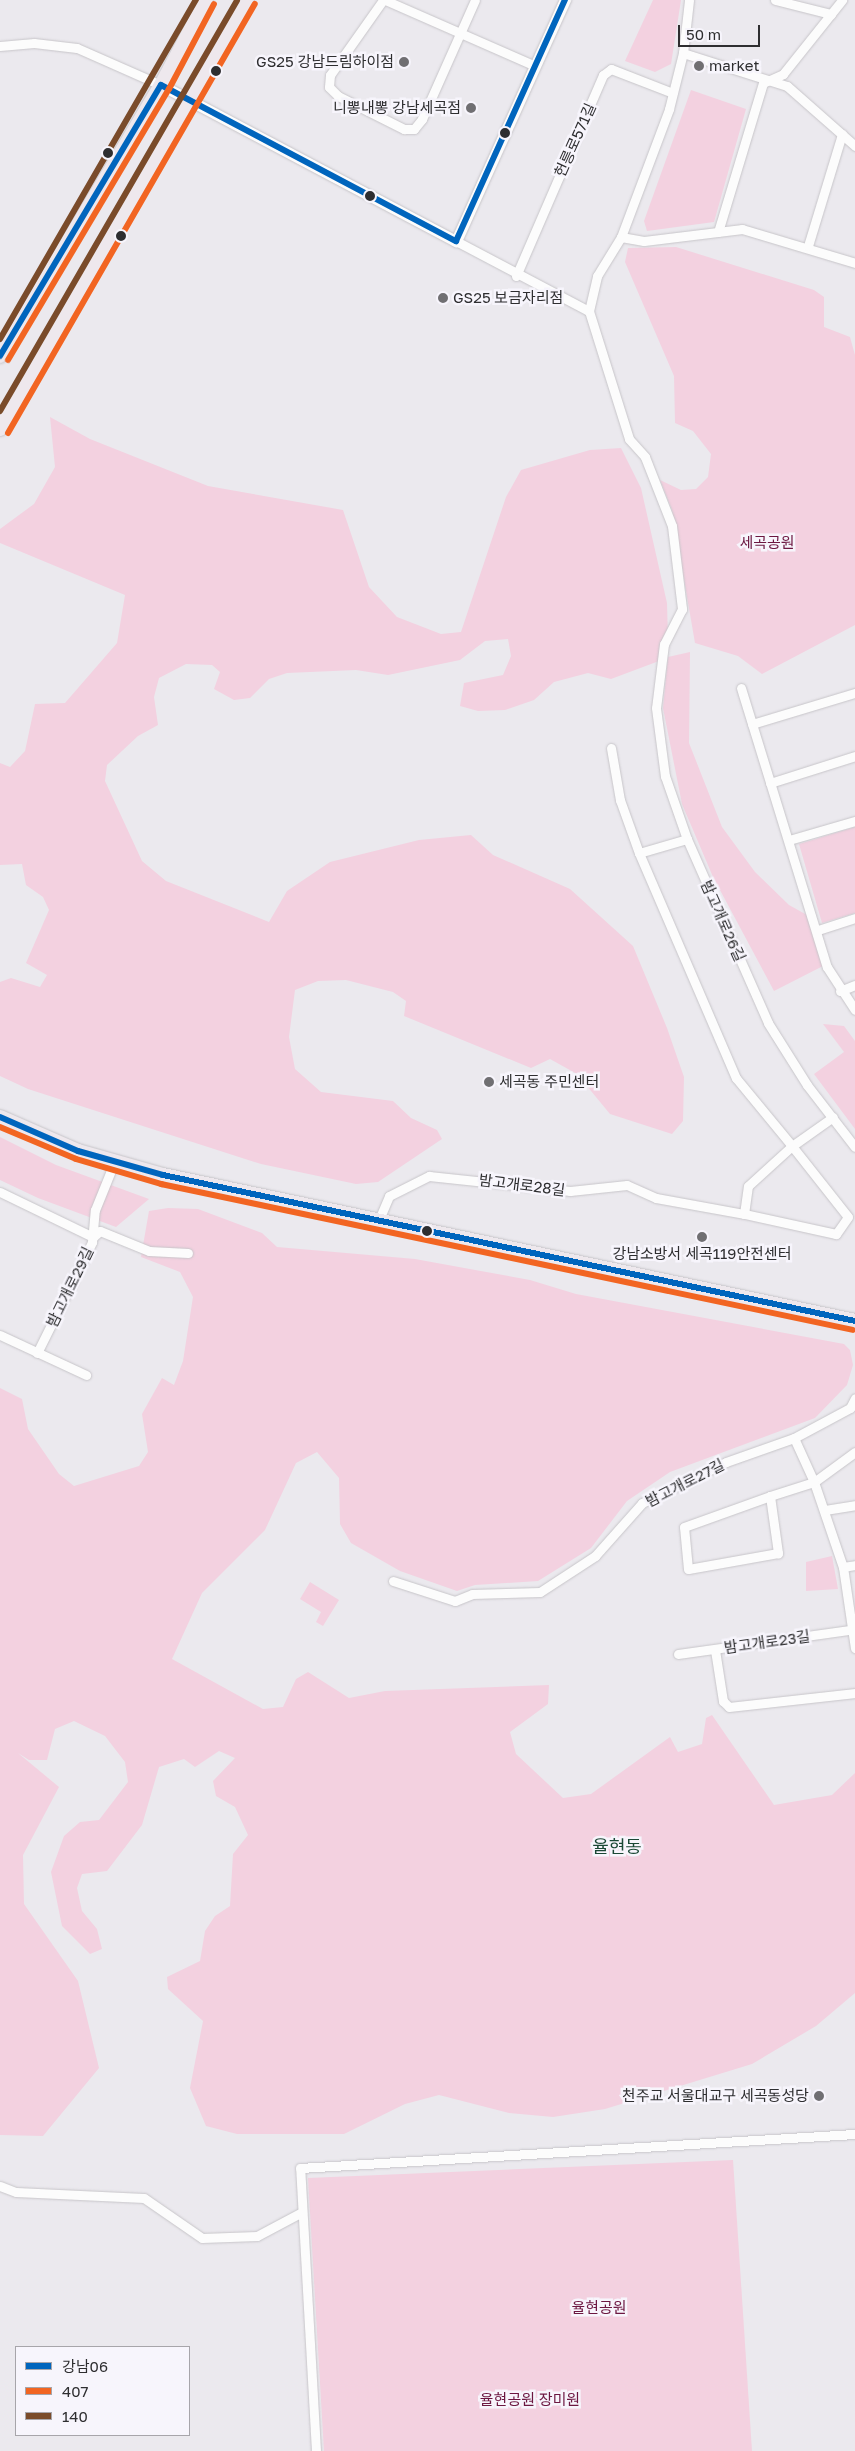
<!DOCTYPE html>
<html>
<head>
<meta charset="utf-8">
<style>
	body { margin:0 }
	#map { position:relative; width:855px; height:2451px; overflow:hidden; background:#ebe9ee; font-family:"Golos Text","Noto Sans KR",sans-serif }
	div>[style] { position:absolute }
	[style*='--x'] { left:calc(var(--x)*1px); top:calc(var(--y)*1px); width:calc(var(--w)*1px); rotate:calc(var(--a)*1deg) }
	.green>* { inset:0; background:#f3d1e0 }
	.roads { filter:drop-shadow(0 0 1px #c7c5c9) drop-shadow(0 0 1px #c7c5c9) }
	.minor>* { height:9px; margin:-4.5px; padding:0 4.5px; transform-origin:4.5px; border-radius:4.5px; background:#fcfcfc }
	.tertiary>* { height:11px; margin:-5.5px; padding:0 5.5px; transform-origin:5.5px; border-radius:5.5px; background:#fcfcfc }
	.primary>* { height:14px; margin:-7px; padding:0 7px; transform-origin:7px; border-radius:7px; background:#eee8ed }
	.bus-1>* { height:6px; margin:-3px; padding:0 3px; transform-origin:3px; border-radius:3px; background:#0065bd }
	.bus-2>* { height:6px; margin:-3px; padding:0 3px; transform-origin:3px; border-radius:3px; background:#f26522 }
	.bus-3>* { height:6px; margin:-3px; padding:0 3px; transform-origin:3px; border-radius:3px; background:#7a4b2a }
	.dots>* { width:14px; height:14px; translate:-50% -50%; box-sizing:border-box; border:2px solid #f7f5fc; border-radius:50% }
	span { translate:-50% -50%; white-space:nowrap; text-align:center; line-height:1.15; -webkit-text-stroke:5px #f7f5fc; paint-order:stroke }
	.poi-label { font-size:15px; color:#2e2e30 }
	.right { translate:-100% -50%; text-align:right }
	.left { translate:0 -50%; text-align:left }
	.street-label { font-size:15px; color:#2e2e30 }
	.park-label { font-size:15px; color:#6c1741 }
	.quarter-label { font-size:18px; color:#1a4835 }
	.legend { position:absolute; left:15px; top:2346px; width:175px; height:90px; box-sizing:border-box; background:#f7f5fc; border:1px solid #a7a5aa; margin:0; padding:6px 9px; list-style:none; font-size:15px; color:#2e2e30 }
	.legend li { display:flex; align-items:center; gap:10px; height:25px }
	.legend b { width:25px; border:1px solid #a7a5aa }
	.scale { position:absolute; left:678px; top:25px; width:82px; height:22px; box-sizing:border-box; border:2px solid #2e2e30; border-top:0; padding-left:6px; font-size:15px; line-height:18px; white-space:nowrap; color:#2e2e30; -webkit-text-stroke:4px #f7f5fc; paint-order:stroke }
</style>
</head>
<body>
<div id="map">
	<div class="green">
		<div style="clip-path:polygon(653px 0,681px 0,671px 64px,655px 72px,625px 61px)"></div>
		<div style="clip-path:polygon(691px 90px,746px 109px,714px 222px,647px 231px,644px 221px)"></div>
		<div style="clip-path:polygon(676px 247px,814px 290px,824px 297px,824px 327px,850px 337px,855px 355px,855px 625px,762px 674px,738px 656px,695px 643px,672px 510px,660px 480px,681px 490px,696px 489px,708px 477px,711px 454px,693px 431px,675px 423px,674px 376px,625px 262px,628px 248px)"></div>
		<div style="clip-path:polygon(50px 417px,90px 439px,208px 486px,343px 510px,369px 587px,397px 617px,441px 634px,461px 632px,506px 497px,521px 470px,590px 450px,621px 448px,641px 488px,667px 603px,668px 639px,659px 661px,611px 679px,588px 673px,554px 682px,534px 700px,505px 710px,478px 711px,460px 706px,464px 683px,503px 675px,511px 656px,508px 639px,485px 641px,460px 660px,388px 675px,356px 670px,287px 673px,269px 679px,250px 698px,234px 700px,214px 689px,220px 672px,212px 665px,186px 664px,159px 678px,154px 697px,158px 725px,138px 736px,107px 765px,105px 781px,142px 861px,166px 881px,269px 922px,287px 891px,330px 862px,419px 840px,471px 835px,493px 855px,570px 889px,633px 946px,667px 1028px,684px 1077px,683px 1121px,672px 1134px,610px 1114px,577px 1074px,550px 1059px,531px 1068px,404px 1016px,406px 1001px,393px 992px,346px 980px,318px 981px,295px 990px,289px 1037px,295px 1069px,321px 1092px,393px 1101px,411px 1118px,437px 1130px,442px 1139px,378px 1182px,356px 1184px,261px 1164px,28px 1089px,0 1076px,0 982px,11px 978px,40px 987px,47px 975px,26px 963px,49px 910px,43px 897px,26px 885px,22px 864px,0 865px,0 763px,10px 767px,25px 751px,35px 704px,65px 703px,117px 643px,125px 595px,0 543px,0 529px,34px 504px,55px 467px)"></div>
		<div style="clip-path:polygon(690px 652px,689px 743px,722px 827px,755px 872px,789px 905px,807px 915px,823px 966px,774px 991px,713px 877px,682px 804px,663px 708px,668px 657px)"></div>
		<div style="clip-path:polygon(855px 827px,855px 913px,822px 923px,799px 844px)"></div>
		<div style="clip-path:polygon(823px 1024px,844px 1026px,855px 1041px,855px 1129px,814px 1074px,844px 1052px)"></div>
		<div style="clip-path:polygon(0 1137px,56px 1165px,149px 1199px,116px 1227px,38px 1198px,0 1180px)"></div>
		<div style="clip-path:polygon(168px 1208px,198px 1209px,262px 1233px,277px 1247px,415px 1259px,530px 1280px,576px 1294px,844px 1344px,850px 1350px,853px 1365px,847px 1385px,815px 1418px,670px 1472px,627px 1501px,591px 1548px,538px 1581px,475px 1585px,457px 1591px,400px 1571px,351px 1543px,340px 1524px,339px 1478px,317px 1452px,296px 1463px,265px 1530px,202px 1593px,172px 1659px,263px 1709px,283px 1707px,296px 1679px,308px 1672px,349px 1698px,385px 1691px,549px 1685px,548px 1704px,510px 1732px,516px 1754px,563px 1798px,591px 1794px,670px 1737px,678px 1752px,702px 1744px,706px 1718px,712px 1715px,774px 1805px,832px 1795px,855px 1773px,855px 1993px,816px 2026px,752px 2064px,605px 2109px,553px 2117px,509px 2113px,439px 2095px,405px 2104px,344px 2134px,237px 2134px,206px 2126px,190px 2088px,203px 2021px,168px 1989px,167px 1977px,200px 1961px,205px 1931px,215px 1916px,230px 1906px,233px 1854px,248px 1835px,235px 1807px,216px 1796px,213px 1781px,235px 1758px,219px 1751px,195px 1767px,184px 1759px,159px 1767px,142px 1825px,107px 1871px,82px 1874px,77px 1888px,82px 1911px,97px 1929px,102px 1949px,90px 1954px,62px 1926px,51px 1872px,64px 1836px,80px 1822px,99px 1820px,128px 1782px,125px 1762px,105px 1736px,74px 1721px,55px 1729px,47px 1760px,29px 1760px,18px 1753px,59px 1787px,23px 1855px,24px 1904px,78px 1981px,99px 2068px,43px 2136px,0 2135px,0 1388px,22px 1399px,28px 1429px,59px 1474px,74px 1486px,139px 1466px,148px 1452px,142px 1414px,162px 1378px,174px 1385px,183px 1361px,193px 1297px,180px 1272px,141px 1257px,149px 1211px)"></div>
		<div style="clip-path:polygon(832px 1556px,838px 1589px,806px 1591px,806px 1562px)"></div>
		<div style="clip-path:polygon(310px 1582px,339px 1600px,323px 1626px,316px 1622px,321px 1612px,300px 1599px)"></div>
		<div style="clip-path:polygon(733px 2160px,752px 2451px,324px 2451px,308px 2178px)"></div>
	</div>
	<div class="roads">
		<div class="minor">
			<div style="--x:383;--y:0;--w:92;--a:125.2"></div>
			<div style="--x:330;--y:75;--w:12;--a:95"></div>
			<div style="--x:329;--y:87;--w:13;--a:45"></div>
			<div style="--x:338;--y:96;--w:74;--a:26.6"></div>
			<div style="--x:404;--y:129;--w:10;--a:0"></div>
			<div style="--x:414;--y:129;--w:13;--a:-51"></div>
			<div style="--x:422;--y:119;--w:130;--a:-66"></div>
			<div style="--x:385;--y:0;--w:164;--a:23.7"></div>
			<div style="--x:775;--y:0;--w:58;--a:14"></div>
			<div style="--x:0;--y:46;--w:34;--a:-5"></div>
			<div style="--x:34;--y:43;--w:43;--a:6.6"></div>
			<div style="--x:77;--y:48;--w:92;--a:23.8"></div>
			<div style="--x:683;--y:53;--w:109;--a:17.6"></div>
			<div style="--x:787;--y:86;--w:91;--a:41.4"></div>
			<div style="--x:718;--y:232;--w:156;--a:-73.2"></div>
			<div style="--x:763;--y:83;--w:22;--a:-24"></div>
			<div style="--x:783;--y:74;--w:95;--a:-51.4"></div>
			<div style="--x:621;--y:237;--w:23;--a:10"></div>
			<div style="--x:644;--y:241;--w:99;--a:-7"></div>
			<div style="--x:742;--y:229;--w:118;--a:16.7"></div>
			<div style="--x:456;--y:241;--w:150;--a:27.8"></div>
			<div style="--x:589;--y:311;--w:36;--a:-77"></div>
			<div style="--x:597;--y:276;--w:46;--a:-58.4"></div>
			<div style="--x:621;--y:237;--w:137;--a:-69.4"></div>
			<div style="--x:669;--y:109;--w:58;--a:-76"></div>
			<div style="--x:683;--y:53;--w:53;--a:-83.5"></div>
			<div style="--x:808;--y:246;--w:117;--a:-73.1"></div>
			<div style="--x:516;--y:276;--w:219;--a:-66.6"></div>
			<div style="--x:603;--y:75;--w:10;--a:-37"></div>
			<div style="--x:611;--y:69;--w:66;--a:21.2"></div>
			<div style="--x:589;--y:311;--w:134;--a:72.6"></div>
			<div style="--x:629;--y:439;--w:24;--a:48"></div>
			<div style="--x:645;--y:457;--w:74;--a:68.6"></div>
			<div style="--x:672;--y:526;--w:84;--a:83.1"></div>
			<div style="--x:682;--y:609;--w:39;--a:117"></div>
			<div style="--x:664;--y:644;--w:64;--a:97.1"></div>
			<div style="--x:656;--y:708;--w:69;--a:82.5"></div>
			<div style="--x:665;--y:776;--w:67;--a:70.8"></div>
			<div style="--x:687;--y:839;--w:201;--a:66.2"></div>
			<div style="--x:768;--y:1023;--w:73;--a:57.8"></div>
			<div style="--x:807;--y:1085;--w:78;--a:52.3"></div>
			<div style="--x:741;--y:688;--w:292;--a:72.9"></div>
			<div style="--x:827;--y:967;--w:51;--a:56.9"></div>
			<div style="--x:752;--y:724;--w:108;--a:-16.8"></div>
			<div style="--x:611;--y:748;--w:53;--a:80.2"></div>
			<div style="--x:620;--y:800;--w:56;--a:70.3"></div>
			<div style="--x:639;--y:853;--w:245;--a:66.7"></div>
			<div style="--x:736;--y:1078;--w:88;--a:50.5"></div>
			<div style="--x:792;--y:1146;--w:90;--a:51.7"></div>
			<div style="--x:848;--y:1217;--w:21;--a:125"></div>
			<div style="--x:836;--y:1234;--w:94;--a:-167.7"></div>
			<div style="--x:744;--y:1214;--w:28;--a:-82"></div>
			<div style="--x:748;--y:1186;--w:59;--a:-42.3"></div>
			<div style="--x:792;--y:1146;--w:50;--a:-35.3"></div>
			<div style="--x:770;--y:783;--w:89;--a:-17.6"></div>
			<div style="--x:789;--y:840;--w:69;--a:-16.1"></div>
			<div style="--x:639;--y:853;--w:50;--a:-16.3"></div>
			<div style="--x:818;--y:930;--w:39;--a:-18"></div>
			<div style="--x:840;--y:991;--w:16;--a:-22"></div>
			<div style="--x:0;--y:1192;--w:103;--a:25.8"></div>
			<div style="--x:378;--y:1222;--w:28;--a:-67"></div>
			<div style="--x:389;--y:1196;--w:45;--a:-26.6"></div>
			<div style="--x:429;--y:1176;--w:142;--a:6.1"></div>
			<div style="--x:570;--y:1191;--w:57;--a:-6"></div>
			<div style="--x:627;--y:1185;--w:32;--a:24"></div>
			<div style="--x:656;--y:1198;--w:89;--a:10.3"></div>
			<div style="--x:93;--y:1237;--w:9;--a:-41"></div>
			<div style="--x:100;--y:1231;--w:53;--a:22.2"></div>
			<div style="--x:149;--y:1251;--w:39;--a:3"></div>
			<div style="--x:0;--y:1335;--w:95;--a:24.9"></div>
			<div style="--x:37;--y:1353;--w:124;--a:-63.6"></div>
			<div style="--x:92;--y:1242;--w:32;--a:-85"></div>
			<div style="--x:95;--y:1210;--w:51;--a:-68"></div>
			<div style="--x:855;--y:1452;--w:51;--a:143.8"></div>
			<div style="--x:814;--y:1482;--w:90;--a:71.2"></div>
			<div style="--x:843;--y:1567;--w:82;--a:81.6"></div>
			<div style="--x:770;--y:1496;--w:58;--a:82"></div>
			<div style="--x:778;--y:1553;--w:91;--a:169.9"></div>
			<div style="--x:688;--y:1569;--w:42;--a:-95.4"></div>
			<div style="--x:684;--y:1527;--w:91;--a:-19.8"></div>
			<div style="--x:770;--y:1496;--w:46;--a:-17.7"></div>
			<div style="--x:814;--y:1482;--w:48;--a:-114.4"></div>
			<div style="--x:825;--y:1510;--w:30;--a:-9"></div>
			<div style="--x:843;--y:1567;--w:12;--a:-9"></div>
			<div style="--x:393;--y:1581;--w:65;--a:17.9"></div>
			<div style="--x:455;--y:1601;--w:18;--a:-22"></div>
			<div style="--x:472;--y:1594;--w:68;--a:-1.7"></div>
			<div style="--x:540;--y:1592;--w:66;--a:-33.2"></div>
			<div style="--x:595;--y:1556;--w:71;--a:-48.4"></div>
			<div style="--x:642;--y:1503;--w:93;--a:-26"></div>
			<div style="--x:726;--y:1462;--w:72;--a:-19.4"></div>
			<div style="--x:794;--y:1438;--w:64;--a:-28.2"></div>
			<div style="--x:850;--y:1408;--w:11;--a:-63"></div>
			<div style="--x:715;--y:1650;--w:52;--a:81.1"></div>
			<div style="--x:723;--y:1701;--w:8;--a:45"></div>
			<div style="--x:729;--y:1707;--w:127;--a:-6.3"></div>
			<div style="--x:678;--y:1654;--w:179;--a:-8"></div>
			<div style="--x:0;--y:2186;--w:17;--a:21"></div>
			<div style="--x:16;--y:2192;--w:128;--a:2.7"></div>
			<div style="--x:144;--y:2198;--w:70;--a:34.6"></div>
			<div style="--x:202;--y:2238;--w:55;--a:-2.1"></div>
			<div style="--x:257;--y:2236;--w:49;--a:-28.1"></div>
			<div style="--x:316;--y:2451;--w:283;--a:-93.2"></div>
			<div style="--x:300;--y:2168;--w:556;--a:-3.51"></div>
		</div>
		<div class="tertiary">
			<div style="--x:161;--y:85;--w:334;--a:27.9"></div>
			<div style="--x:456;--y:241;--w:265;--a:-65.7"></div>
		</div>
		<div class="primary">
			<div style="--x:0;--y:356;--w:315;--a:-59.3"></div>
			<div style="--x:161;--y:85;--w:96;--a:-62.1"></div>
			<div style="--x:0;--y:429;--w:495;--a:-60.1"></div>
			<div style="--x:0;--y:1117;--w:85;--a:23.6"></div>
			<div style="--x:78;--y:1151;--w:88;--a:15.8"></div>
			<div style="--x:163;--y:1175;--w:707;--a:11.91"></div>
		</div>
	</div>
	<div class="bus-1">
		<div style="--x:0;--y:356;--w:315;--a:-59.3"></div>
		<div style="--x:161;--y:85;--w:334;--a:27.9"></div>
		<div style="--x:456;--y:241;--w:265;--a:-65.7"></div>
		<div style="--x:0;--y:1117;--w:85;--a:23.6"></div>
		<div style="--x:78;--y:1151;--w:88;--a:15.8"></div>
		<div style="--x:163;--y:1175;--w:707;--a:11.91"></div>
	</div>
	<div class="bus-2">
		<div style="--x:8;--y:360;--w:315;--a:-59.3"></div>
		<div style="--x:169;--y:89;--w:96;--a:-62.1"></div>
		<div style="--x:8;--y:433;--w:495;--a:-60.1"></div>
		<div style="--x:0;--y:1127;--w:82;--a:22.8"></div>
		<div style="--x:76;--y:1159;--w:89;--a:16.4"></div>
		<div style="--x:161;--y:1184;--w:707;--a:11.91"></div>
	</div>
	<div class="bus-3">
		<div style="--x:0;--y:339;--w:392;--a:-60"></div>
		<div style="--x:0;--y:411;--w:474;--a:-60"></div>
	</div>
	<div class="dots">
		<div style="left:404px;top:62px;background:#706f72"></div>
		<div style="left:699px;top:66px;background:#706f72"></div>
		<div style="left:216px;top:71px;background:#2e2e30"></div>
		<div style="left:471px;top:108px;background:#706f72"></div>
		<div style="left:505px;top:133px;background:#2e2e30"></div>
		<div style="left:108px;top:153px;background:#2e2e30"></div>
		<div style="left:370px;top:196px;background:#2e2e30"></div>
		<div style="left:121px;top:236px;background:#2e2e30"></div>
		<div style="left:443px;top:298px;background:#706f72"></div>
		<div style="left:489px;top:1082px;background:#706f72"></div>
		<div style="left:427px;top:1231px;background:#2e2e30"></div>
		<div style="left:702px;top:1237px;background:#706f72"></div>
		<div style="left:819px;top:2096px;background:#706f72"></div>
	</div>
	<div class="poi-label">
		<span class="right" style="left:394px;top:62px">GS25 강남드림하이점</span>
		<span class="left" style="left:709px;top:66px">market</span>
		<span class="right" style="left:461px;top:108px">니뽕내뽕 강남세곡점</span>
		<span class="left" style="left:453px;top:298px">GS25 보금자리점</span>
		<span class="left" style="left:499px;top:1082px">세곡동 주민센터</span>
		<span style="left:702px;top:1254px">강남소방서 세곡119안전센터</span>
		<span class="right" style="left:809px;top:2096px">천주교 서울대교구 세곡동성당</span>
	</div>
	<div class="street-label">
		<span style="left:575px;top:140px;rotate:-66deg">헌릉로571길</span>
		<span style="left:723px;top:921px;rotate:66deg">밤고개로26길</span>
		<span style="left:522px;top:1185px;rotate:7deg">밤고개로28길</span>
		<span style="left:70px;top:1287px;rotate:-64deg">밤고개로29길</span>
		<span style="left:685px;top:1483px;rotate:-27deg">밤고개로27길</span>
		<span style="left:767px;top:1642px;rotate:-8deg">밤고개로23길</span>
	</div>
	<div class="park-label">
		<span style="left:767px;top:543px">세곡공원</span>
		<span style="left:599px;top:2308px">율현공원</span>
		<span style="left:530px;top:2400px">율현공원 장미원</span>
	</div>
	<div class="quarter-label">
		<span style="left:617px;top:1846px">율현동</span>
	</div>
	<ul class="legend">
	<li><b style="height:6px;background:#0065bd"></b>강남06</li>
	<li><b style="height:6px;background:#f26522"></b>407</li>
	<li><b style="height:6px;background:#7a4b2a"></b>140</li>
	</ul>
	<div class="scale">50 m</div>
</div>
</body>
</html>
